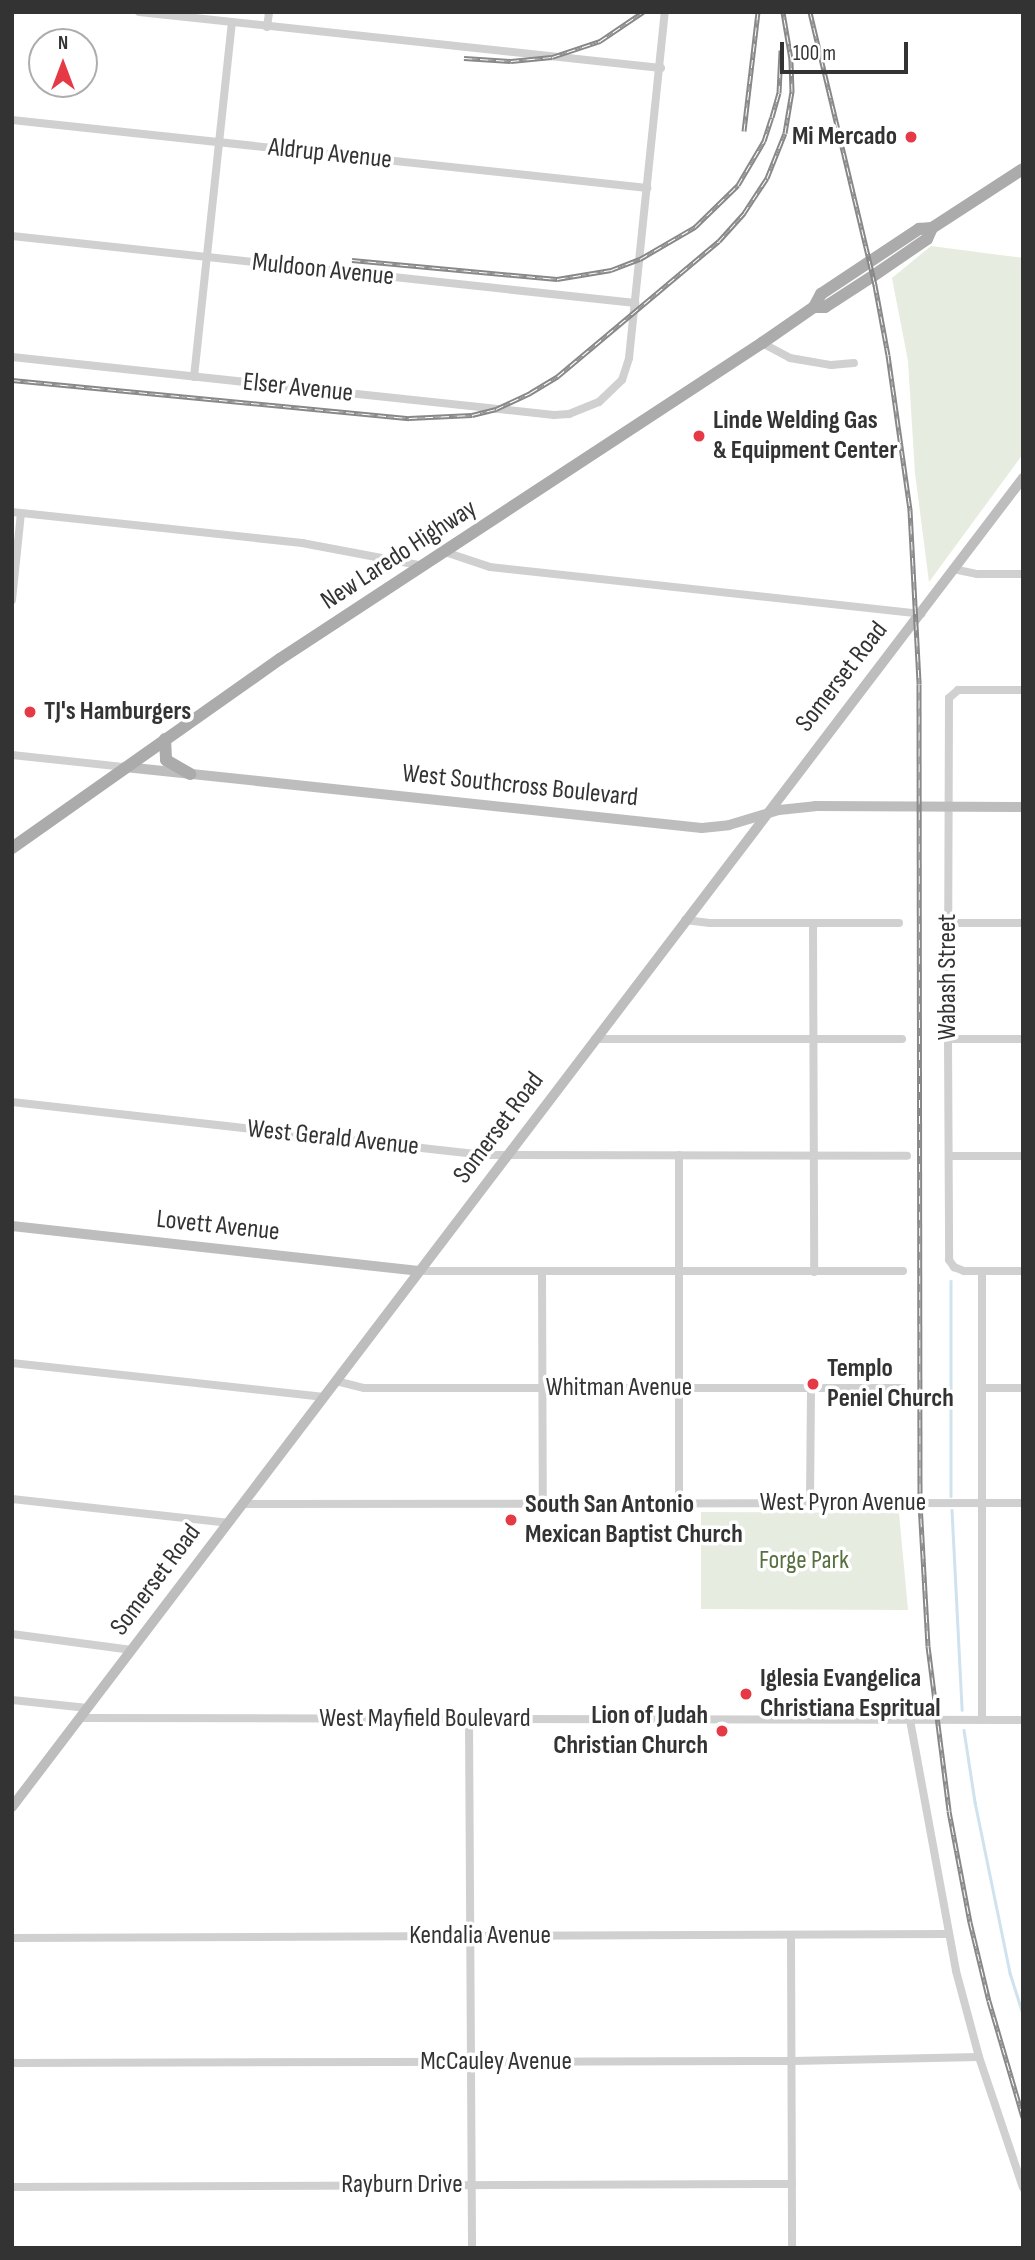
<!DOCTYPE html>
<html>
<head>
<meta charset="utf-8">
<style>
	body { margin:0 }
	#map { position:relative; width:1035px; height:2260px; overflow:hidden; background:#fff; font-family:"Sofia Sans Condensed",sans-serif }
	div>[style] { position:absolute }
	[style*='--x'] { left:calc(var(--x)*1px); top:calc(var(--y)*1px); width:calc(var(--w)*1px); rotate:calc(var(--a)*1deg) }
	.green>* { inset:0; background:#e6ecdf }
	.stream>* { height:2.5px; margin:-1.25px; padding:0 1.25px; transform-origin:1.25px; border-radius:1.25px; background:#cfe2ee }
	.street>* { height:8px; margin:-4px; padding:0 4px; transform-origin:4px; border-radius:4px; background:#d0d0d0 }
	.secondary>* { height:10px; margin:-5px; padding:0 5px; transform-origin:5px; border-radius:5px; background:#bdbdbd }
	.primary>* { height:12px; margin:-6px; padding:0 6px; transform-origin:6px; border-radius:6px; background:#ababab }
	.rail>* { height:5px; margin-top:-2.5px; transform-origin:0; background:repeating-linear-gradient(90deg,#fff 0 8px,#888 0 16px); box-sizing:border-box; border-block:2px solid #888 }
	.dots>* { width:19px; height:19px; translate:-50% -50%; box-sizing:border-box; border:4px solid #fff; border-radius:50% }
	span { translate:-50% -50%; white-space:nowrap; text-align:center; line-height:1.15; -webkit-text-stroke:7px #fff; paint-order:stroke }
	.poi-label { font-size:26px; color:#333; font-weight:700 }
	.right { translate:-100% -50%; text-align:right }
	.left { translate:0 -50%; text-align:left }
	.street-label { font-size:26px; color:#333 }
	.park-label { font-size:26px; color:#56703f }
	.frame { position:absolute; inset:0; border:14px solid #333; pointer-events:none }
	.north { position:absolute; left:28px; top:28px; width:70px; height:70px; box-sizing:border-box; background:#fff; border:2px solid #adadad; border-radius:50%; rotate:0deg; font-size:19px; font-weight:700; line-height:28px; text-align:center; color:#333 }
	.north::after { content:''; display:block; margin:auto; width:24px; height:32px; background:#e63946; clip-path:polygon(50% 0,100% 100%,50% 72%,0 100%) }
	.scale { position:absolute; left:780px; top:42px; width:128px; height:32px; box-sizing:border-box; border:4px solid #333; border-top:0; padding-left:9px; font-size:21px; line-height:24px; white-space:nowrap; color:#333; -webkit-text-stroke:5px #fff; paint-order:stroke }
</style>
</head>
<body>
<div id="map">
	<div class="green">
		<div style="clip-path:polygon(931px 246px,1023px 258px,1023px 454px,929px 582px,915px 473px,908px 361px,892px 278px)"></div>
		<div style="clip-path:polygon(701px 1512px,899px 1513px,908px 1610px,701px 1609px)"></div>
	</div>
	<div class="stream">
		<div style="--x:951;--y:1281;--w:215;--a:90"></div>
		<div style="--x:952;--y:1510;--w:200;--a:87.1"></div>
		<div style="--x:964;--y:1730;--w:73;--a:81.3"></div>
		<div style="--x:975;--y:1802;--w:175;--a:78.4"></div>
		<div style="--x:1010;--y:1973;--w:43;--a:72.4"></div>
	</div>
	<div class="street">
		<div style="--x:139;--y:12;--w:525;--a:6.12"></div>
		<div style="--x:267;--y:27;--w:15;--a:-82"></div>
		<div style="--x:12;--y:120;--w:639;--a:6.11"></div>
		<div style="--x:12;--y:236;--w:627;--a:6.14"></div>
		<div style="--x:762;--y:343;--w:32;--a:28"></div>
		<div style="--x:790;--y:358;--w:42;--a:9.7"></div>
		<div style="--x:831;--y:365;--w:23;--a:-5"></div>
		<div style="--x:12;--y:357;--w:545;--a:6.11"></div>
		<div style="--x:554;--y:415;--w:15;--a:-4"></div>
		<div style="--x:569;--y:414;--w:32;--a:-22"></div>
		<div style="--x:599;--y:402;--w:32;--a:-44"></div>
		<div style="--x:622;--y:380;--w:23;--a:-72"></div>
		<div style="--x:629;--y:358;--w:348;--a:-84.1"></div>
		<div style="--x:194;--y:377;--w:356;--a:-83.9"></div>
		<div style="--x:12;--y:512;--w:292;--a:6.1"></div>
		<div style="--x:302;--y:543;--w:124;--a:10.7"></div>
		<div style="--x:445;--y:552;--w:47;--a:18.4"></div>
		<div style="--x:490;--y:567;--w:434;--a:6.2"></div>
		<div style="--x:953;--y:569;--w:25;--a:12"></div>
		<div style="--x:977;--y:574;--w:46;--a:0"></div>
		<div style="--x:12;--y:600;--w:87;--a:-84.1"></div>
		<div style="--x:1023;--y:690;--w:65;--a:180"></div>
		<div style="--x:958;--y:690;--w:12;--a:138"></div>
		<div style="--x:949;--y:698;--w:341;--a:90.2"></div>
		<div style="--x:948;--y:1039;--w:221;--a:89.7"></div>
		<div style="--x:949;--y:1260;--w:9;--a:54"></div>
		<div style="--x:954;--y:1267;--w:11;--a:22"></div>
		<div style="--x:964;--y:1271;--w:59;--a:0"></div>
		<div style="--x:12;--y:755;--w:114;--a:6.1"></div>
		<div style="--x:685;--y:920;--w:25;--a:7"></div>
		<div style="--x:710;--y:923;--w:189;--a:0"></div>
		<div style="--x:813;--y:923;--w:349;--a:89.8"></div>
		<div style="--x:948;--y:923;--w:75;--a:0"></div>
		<div style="--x:595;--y:1039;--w:307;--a:0"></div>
		<div style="--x:948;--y:1039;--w:75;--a:0"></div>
		<div style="--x:12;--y:1102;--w:475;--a:6.4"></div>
		<div style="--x:484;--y:1155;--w:423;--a:0.1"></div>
		<div style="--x:949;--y:1156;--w:74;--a:0"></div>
		<div style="--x:419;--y:1271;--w:484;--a:0"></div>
		<div style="--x:542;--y:1271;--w:231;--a:89.8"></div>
		<div style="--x:982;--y:1271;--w:449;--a:90"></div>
		<div style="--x:12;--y:1363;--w:314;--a:6.2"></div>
		<div style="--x:336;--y:1381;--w:29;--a:14"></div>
		<div style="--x:364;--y:1388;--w:539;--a:0"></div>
		<div style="--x:982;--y:1388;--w:41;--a:0"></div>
		<div style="--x:12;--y:1499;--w:217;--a:6.3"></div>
		<div style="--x:679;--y:1503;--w:348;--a:-90"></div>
		<div style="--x:810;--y:1503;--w:115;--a:-89.5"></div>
		<div style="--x:243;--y:1504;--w:780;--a:-0.07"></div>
		<div style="--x:12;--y:1634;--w:121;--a:7.6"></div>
		<div style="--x:12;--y:1700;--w:76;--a:6"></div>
		<div style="--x:80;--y:1718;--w:943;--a:0.12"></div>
		<div style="--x:469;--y:1720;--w:528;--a:89.67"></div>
		<div style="--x:910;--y:1720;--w:255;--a:79.6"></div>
		<div style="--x:956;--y:1971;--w:89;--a:75"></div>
		<div style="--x:979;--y:2057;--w:138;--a:71.4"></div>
		<div style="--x:791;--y:1936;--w:312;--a:89.8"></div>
		<div style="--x:12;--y:1938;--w:935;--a:-0.25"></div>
		<div style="--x:12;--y:2063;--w:780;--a:-0.15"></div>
		<div style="--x:792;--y:2061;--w:187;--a:-1.2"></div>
		<div style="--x:12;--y:2187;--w:780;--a:-0.22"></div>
	</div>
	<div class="secondary">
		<div style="--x:125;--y:767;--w:580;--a:6.03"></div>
		<div style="--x:702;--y:828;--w:27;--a:-6"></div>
		<div style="--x:729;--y:825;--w:52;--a:-16.7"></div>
		<div style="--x:779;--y:810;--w:36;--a:-6"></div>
		<div style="--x:815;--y:806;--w:208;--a:0.3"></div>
		<div style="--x:12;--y:1226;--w:409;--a:6.3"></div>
		<div style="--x:12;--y:1807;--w:1670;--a:-52.74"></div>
	</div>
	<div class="primary">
		<div style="--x:814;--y:307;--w:11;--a:0"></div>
		<div style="--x:825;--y:307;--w:57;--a:-32.9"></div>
		<div style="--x:873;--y:276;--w:65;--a:-34.4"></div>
		<div style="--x:927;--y:239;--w:12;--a:-66"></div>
		<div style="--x:165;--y:739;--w:21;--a:87"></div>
		<div style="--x:166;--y:760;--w:28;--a:30"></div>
		<div style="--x:12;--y:848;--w:328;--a:-35.2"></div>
		<div style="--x:280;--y:659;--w:576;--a:-33.25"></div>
		<div style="--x:762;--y:343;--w:63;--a:-34.7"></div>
		<div style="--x:814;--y:307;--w:15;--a:-62"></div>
		<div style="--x:821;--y:294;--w:118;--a:-33.6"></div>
		<div style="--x:919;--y:229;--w:13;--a:-4"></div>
		<div style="--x:932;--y:228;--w:108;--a:-33"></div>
	</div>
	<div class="rail">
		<div style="--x:810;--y:12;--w:281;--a:76.6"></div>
		<div style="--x:875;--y:285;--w:71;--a:79.5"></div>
		<div style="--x:888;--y:355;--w:157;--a:81.9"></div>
		<div style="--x:910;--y:510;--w:174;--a:87"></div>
		<div style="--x:919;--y:684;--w:819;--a:89.93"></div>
		<div style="--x:920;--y:1503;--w:143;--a:86.8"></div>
		<div style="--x:928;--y:1646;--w:166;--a:82.7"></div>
		<div style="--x:949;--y:1811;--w:113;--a:79.3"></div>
		<div style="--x:970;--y:1922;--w:81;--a:76.5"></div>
		<div style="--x:989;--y:2001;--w:121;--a:73.7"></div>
		<div style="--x:464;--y:58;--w:47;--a:3.7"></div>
		<div style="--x:511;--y:61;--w:41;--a:-5.6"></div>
		<div style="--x:552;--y:57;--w:51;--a:-18.4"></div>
		<div style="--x:600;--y:41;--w:52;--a:-34"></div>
		<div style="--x:744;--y:131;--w:120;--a:-83.3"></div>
		<div style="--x:352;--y:260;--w:206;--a:5.3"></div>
		<div style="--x:557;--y:279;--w:55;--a:-9.5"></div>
		<div style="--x:611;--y:270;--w:31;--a:-21"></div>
		<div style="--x:640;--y:259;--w:64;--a:-30.2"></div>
		<div style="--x:695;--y:227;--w:60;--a:-44.3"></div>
		<div style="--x:738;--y:185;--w:51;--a:-59.4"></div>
		<div style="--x:764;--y:141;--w:25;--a:-72"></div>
		<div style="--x:772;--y:117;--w:25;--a:-74"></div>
		<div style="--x:779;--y:93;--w:43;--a:-87.3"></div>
		<div style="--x:12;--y:380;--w:399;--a:5.5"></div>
		<div style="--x:409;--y:418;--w:63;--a:-2.7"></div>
		<div style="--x:472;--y:415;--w:25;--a:-14"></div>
		<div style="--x:496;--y:409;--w:38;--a:-25"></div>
		<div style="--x:530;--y:393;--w:33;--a:-31"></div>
		<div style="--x:558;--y:376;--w:210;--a:-40"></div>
		<div style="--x:719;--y:241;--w:38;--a:-48"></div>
		<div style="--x:744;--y:213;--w:42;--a:-56.7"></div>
		<div style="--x:767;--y:178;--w:48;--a:-68.2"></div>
		<div style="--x:785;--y:133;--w:43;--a:-80.5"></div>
		<div style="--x:792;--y:91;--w:32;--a:-92"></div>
		<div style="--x:791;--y:59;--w:48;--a:-99.7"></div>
	</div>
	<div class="dots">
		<div style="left:911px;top:137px;background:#e63946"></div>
		<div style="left:699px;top:436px;background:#e63946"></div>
		<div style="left:30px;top:712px;background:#e63946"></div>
		<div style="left:813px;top:1384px;background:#e63946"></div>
		<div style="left:511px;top:1520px;background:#e63946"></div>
		<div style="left:746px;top:1694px;background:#e63946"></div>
		<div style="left:722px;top:1731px;background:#e63946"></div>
	</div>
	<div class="poi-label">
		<span class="right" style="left:897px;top:137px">Mi Mercado</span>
		<span class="left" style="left:713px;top:436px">Linde Welding Gas<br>&amp; Equipment Center</span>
		<span class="left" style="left:44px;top:712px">TJ's Hamburgers</span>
		<span class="left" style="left:827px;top:1384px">Templo<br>Peniel Church</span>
		<span class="left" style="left:525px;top:1520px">South San Antonio<br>Mexican Baptist Church</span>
		<span class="left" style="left:760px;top:1694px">Iglesia Evangelica<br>Christiana Espritual</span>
		<span class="right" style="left:708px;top:1731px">Lion of Judah<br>Christian Church</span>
	</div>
	<div class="street-label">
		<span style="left:330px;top:154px;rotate:6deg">Aldrup Avenue</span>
		<span style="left:323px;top:270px;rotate:6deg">Muldoon Avenue</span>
		<span style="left:298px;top:388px;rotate:6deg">Elser Avenue</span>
		<span style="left:399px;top:555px;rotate:-33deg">New Laredo Highway</span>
		<span style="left:842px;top:677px;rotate:-52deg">Somerset Road</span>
		<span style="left:520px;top:786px;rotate:6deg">West Southcross Boulevard</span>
		<span style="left:948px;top:977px;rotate:-90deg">Wabash Street</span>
		<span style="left:499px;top:1128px;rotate:-53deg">Somerset Road</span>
		<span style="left:333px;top:1138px;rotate:6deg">West Gerald Avenue</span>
		<span style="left:218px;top:1226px;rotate:6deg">Lovett Avenue</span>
		<span style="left:619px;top:1388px">Whitman Avenue</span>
		<span style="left:843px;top:1503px">West Pyron Avenue</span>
		<span style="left:156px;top:1580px;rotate:-53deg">Somerset Road</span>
		<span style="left:425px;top:1719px">West Mayfield Boulevard</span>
		<span style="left:480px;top:1936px">Kendalia Avenue</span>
		<span style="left:496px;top:2062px">McCauley Avenue</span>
		<span style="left:402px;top:2185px">Rayburn Drive</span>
	</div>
	<div class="park-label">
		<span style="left:804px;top:1561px">Forge Park</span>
	</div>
	<div class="frame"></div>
	<div class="north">N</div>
	<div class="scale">100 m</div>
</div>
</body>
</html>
